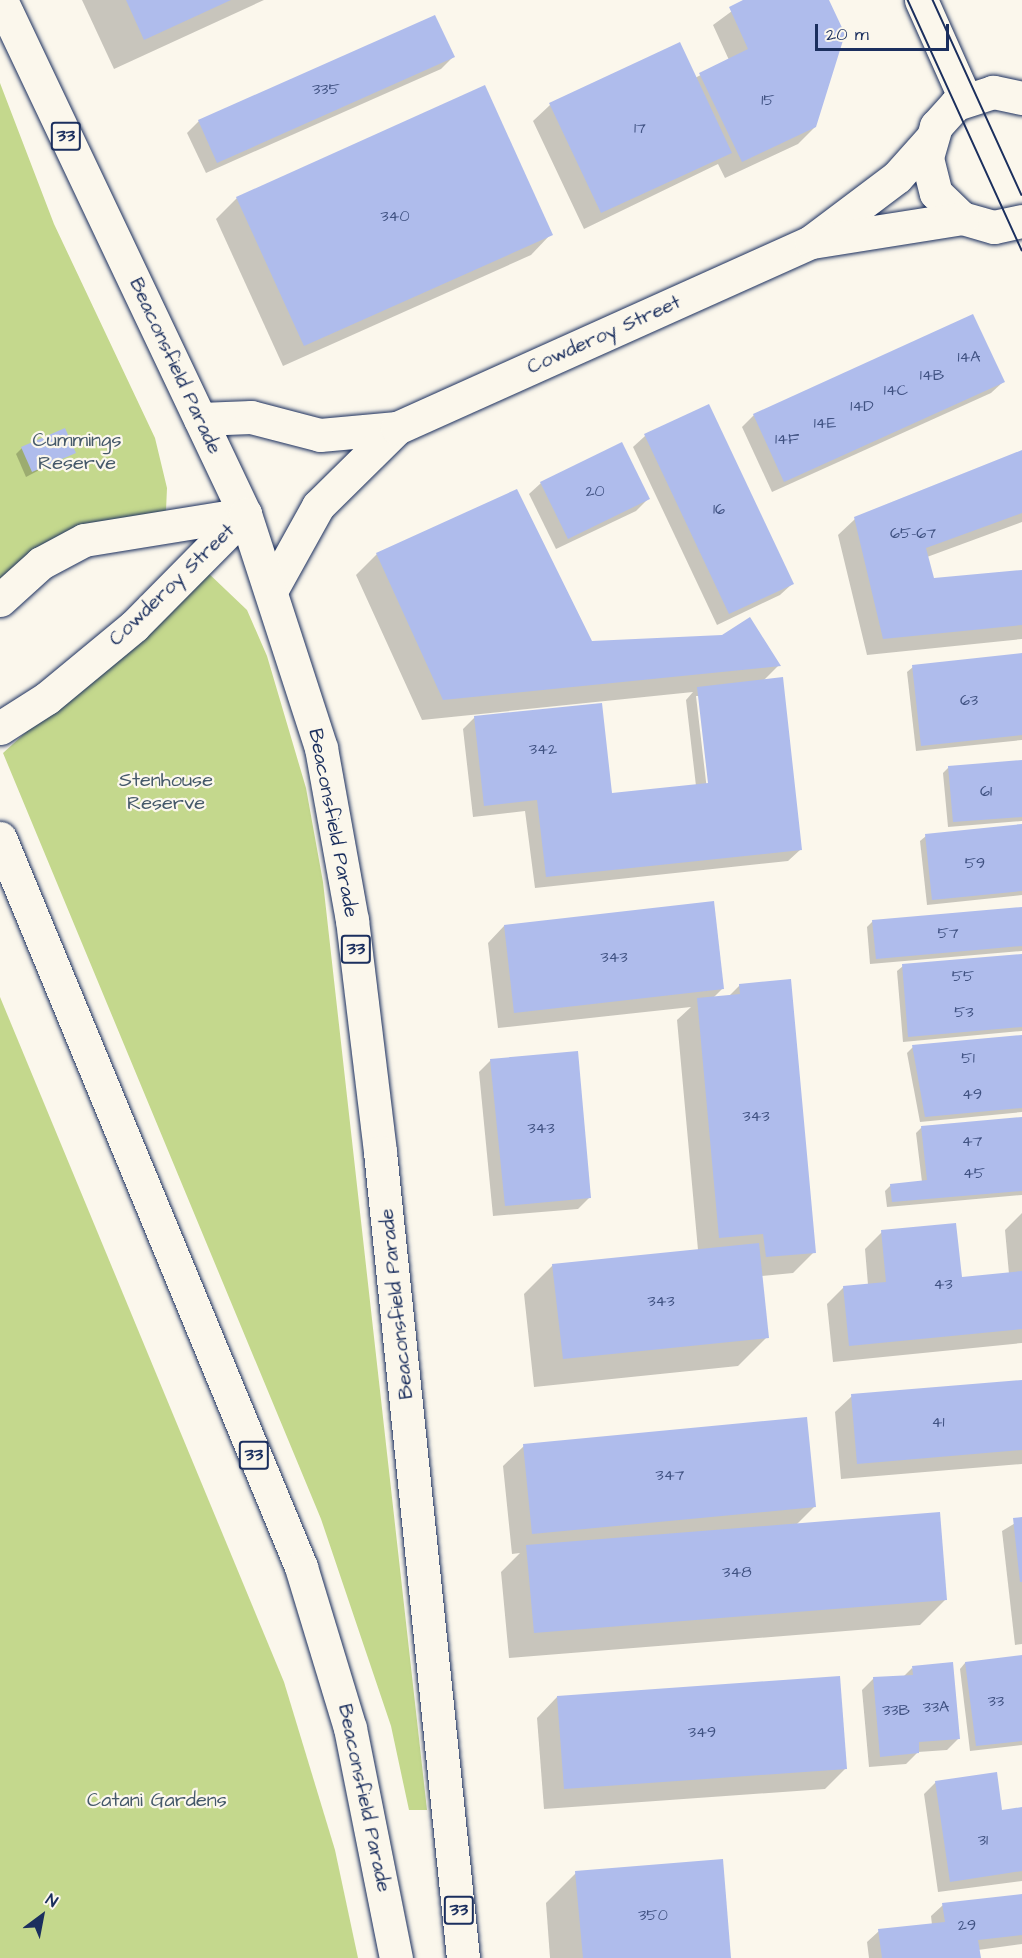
<!DOCTYPE html>
<html>
<head>
<meta charset="utf-8">
<style>
	body { margin:0 }
	#map { position:relative; width:1022px; height:1958px; overflow:hidden; background:#fbf7ec; font-family:"Architects Daughter",sans-serif }
	div>[style] { position:absolute }
	[style*='--x'] { left:calc(var(--x)*1px); top:calc(var(--y)*1px); width:calc(var(--w)*1px); rotate:calc(var(--a)*1deg) }
	.green>* { inset:0; background:#c4d88d }
	.shadow>* { inset:0; background:#0003 }
	.building>* { inset:0; background:#afbcec }
	.roads { filter:drop-shadow(0 0 2px #1b2f5e) drop-shadow(0 0 2px #1b2f5e) }
	.minor>* { height:33px; margin:-16.5px; padding:0 16.5px; transform-origin:16.5px; border-radius:16.5px; background:#fbf7ec }
	.primary>* { height:33px; margin:-16.5px; padding:0 16.5px; transform-origin:16.5px; border-radius:16.5px; background:#fbf7ec }
	.tram>* { height:1.5px; margin:-0.75px; padding:0 0.75px; transform-origin:0.75px; border-radius:0.75px; background:#1b2f5e }
	span { translate:-50% -50%; white-space:nowrap; text-align:center; line-height:1.15; -webkit-text-stroke:4.5px #fbf7ec; paint-order:stroke }
	.number-label { font-size:16px; color:#405282 }
	.number-label span { -webkit-text-stroke-width:0 }
	.shield-label span { padding:2px 4px; background:#fbf7ec; border:2px solid; border-radius:4px; -webkit-text-stroke-width:0 }
	.shield-label { font-size:18px; color:#1b2f5e; font-weight:700 }
	.street-label { font-size:20px; color:#1b2f5e }
	.park-label { font-size:20px; color:#45596a }
	.north { position:absolute; left:12px; top:1886px; width:60px; height:60px; -webkit-text-stroke:4px #fbf7ec; paint-order:stroke; rotate:32deg; font-size:16px; font-weight:700; line-height:24px; text-align:center; color:#1b2f5e }
	.north::after { content:''; display:block; margin:auto; width:21px; height:27px; background:#1b2f5e; clip-path:polygon(50% 0,100% 100%,50% 72%,0 100%) }
	.scale { position:absolute; left:815px; top:24px; width:134px; height:27px; box-sizing:border-box; border:3px solid #1b2f5e; border-top:0; padding-left:8px; font-size:18px; line-height:21px; white-space:nowrap; color:#1b2f5e; -webkit-text-stroke:4px #fbf7ec; paint-order:stroke }
</style>
</head>
<body>
<div id="map">
	<div class="green">
		<div style="clip-path:polygon(0 83px,54px 224px,155px 438px,167px 488px,166px 511px,0 589px)"></div>
		<div style="clip-path:polygon(205px 570px,247px 610px,267px 656px,306px 788px,323px 882px,427px 1810px,409px 1810px,391px 1726px,321px 1519px,3px 753px)"></div>
		<div style="clip-path:polygon(0 997px,284px 1682px,335px 1850px,358px 1958px,0 1958px)"></div>
	</div>
	<div class="shadow">
		<div style="clip-path:polygon(82px 0,264px 0,114px 69px)"></div>
		<div style="clip-path:polygon(747px 0,827px 0,815px 127px,798px 144px,725px 178px,718px 164px,584px 229px,533px 121px,550px 105px,695px 78px,729px 60px,713px 25px)"></div>
		<div style="clip-path:polygon(453px 57px,441px 69px,206px 173px,187px 133px,199px 121px)"></div>
		<div style="clip-path:polygon(237px 198px,551px 234px,531px 255px,283px 366px,216px 219px)"></div>
		<div style="clip-path:polygon(1003px 382px,991px 393px,772px 492px,742px 427px,754px 415px)"></div>
		<div style="clip-path:polygon(708px 406px,792px 584px,780px 595px,717px 625px,633px 447px,645px 436px)"></div>
		<div style="clip-path:polygon(22px 448px,74px 452px,26px 477px,16px 454px)"></div>
		<div style="clip-path:polygon(1022px 451px,1022px 522px,927px 557px,933px 579px,1022px 572px,1022px 639px,867px 655px,838px 535px,855px 519px)"></div>
		<div style="clip-path:polygon(541px 483px,648px 499px,636px 511px,556px 549px,529px 494px)"></div>
		<div style="clip-path:polygon(evenodd,377px 554px,591px 643px,779px 665px,763px 681px,800px 850px,788px 861px,535px 888px,525px 811px,473px 817px,463px 729px,475px 717px,611px 794px,696px 786px,686px 700px,693px 692px,422px 720px,356px 575px,377px 554px,696px 696px,699px 696px,710px 790px,707px 790px,696px 696px)"></div>
		<div style="clip-path:polygon(1022px 655px,1022px 740px,916px 751px,907px 672px,913px 667px)"></div>
		<div style="clip-path:polygon(1022px 761px,1022px 821px,948px 827px,943px 773px,949px 767px)"></div>
		<div style="clip-path:polygon(1022px 825px,1022px 895px,927px 905px,920px 841px,926px 836px)"></div>
		<div style="clip-path:polygon(1022px 909px,1022px 951px,870px 964px,867px 927px,873px 921px)"></div>
		<div style="clip-path:polygon(504px 926px,722px 989px,713px 998px,728px 997px,740px 985px,814px 1252px,793px 1273px,761px 1276px,767px 1337px,738px 1366px,534px 1387px,524px 1294px,553px 1265px,698px 1250px,677px 1020px,691px 1007px,498px 1028px,488px 943px)"></div>
		<div style="clip-path:polygon(1022px 955px,1022px 1031px,903px 1042px,897px 971px,903px 966px)"></div>
		<div style="clip-path:polygon(1022px 1036px,1022px 1112px,920px 1122px,907px 1053px,913px 1047px)"></div>
		<div style="clip-path:polygon(491px 1060px,590px 1197px,578px 1209px,493px 1216px,479px 1072px)"></div>
		<div style="clip-path:polygon(1022px 1119px,1022px 1195px,887px 1207px,885px 1191px,891px 1185px,922px 1182px,916px 1133px,922px 1127px)"></div>
		<div style="clip-path:polygon(1022px 1213px,1022px 1343px,833px 1362px,827px 1304px,844px 1287px,868px 1285px,865px 1249px,882px 1232px,960px 1279px,1009px 1274px,1005px 1230px)"></div>
		<div style="clip-path:polygon(1022px 1381px,1022px 1464px,841px 1479px,835px 1412px,852px 1396px)"></div>
		<div style="clip-path:polygon(524px 1446px,815px 1506px,796px 1525px,946px 1599px,920px 1625px,509px 1658px,501px 1572px,520px 1553px,512px 1554px,503px 1466px)"></div>
		<div style="clip-path:polygon(1022px 1519px,1022px 1644px,1015px 1645px,1002px 1531px)"></div>
		<div style="clip-path:polygon(1022px 1656px,1022px 1745px,970px 1751px,960px 1669px,965px 1663px)"></div>
		<div style="clip-path:polygon(912px 1668px,959px 1738px,947px 1750px,918px 1752px,906px 1764px,869px 1767px,862px 1690px,874px 1678px,903px 1677px)"></div>
		<div style="clip-path:polygon(557px 1697px,846px 1768px,825px 1789px,544px 1809px,537px 1718px)"></div>
		<div style="clip-path:polygon(936px 1782px,1001px 1811px,1022px 1808px,1022px 1881px,938px 1892px,924px 1794px)"></div>
		<div style="clip-path:polygon(576px 1873px,730px 1958px,550px 1958px,546px 1903px)"></div>
		<div style="clip-path:polygon(1022px 1895px,1022px 1944px,978px 1950px,979px 1958px,869px 1958px,867px 1942px,879px 1931px,932px 1925px,931px 1916px,943px 1905px)"></div>
	</div>
	<div class="building">
		<div style="clip-path:polygon(126px 0,231px 0,144px 40px)"></div>
		<div style="clip-path:polygon(743px 0,829px 0,845px 34px,816px 127px,742px 162px,699px 73px,748px 49px,729px 7px)"></div>
		<div style="clip-path:polygon(435px 15px,455px 57px,217px 163px,198px 120px)"></div>
		<div style="clip-path:polygon(680px 42px,732px 153px,601px 213px,549px 103px)"></div>
		<div style="clip-path:polygon(485px 85px,553px 235px,304px 346px,236px 197px)"></div>
		<div style="clip-path:polygon(973px 314px,1005px 382px,784px 482px,753px 414px)"></div>
		<div style="clip-path:polygon(709px 404px,794px 584px,729px 614px,644px 434px)"></div>
		<div style="clip-path:polygon(65px 428px,76px 453px,32px 472px,21px 447px)"></div>
		<div style="clip-path:polygon(622px 442px,650px 499px,568px 539px,540px 482px)"></div>
		<div style="clip-path:polygon(1022px 450px,1022px 513px,926px 548px,934px 578px,1022px 570px,1022px 625px,883px 639px,854px 517px)"></div>
		<div style="clip-path:polygon(517px 489px,592px 641px,722px 635px,750px 617px,781px 666px,443px 700px,376px 553px)"></div>
		<div style="clip-path:polygon(1022px 653px,1022px 735px,921px 746px,912px 665px)"></div>
		<div style="clip-path:polygon(783px 677px,802px 850px,546px 877px,537px 800px,484px 806px,474px 716px,602px 703px,612px 793px,708px 783px,697px 687px)"></div>
		<div style="clip-path:polygon(1022px 760px,1022px 817px,953px 822px,948px 766px)"></div>
		<div style="clip-path:polygon(1022px 824px,1022px 891px,932px 900px,925px 834px)"></div>
		<div style="clip-path:polygon(714px 901px,724px 989px,514px 1013px,504px 925px)"></div>
		<div style="clip-path:polygon(1022px 907px,1022px 946px,876px 959px,872px 920px)"></div>
		<div style="clip-path:polygon(1022px 954px,1022px 1027px,908px 1037px,902px 964px)"></div>
		<div style="clip-path:polygon(791px 979px,816px 1253px,766px 1257px,763px 1234px,719px 1238px,697px 998px,740px 994px,739px 984px)"></div>
		<div style="clip-path:polygon(1022px 1035px,1022px 1108px,925px 1117px,912px 1045px)"></div>
		<div style="clip-path:polygon(578px 1051px,591px 1198px,505px 1206px,490px 1059px)"></div>
		<div style="clip-path:polygon(1022px 1117px,1022px 1191px,892px 1202px,890px 1184px,927px 1180px,921px 1126px)"></div>
		<div style="clip-path:polygon(956px 1223px,962px 1277px,1022px 1271px,1022px 1329px,849px 1346px,843px 1286px,886px 1282px,881px 1230px)"></div>
		<div style="clip-path:polygon(759px 1243px,769px 1338px,563px 1359px,552px 1264px)"></div>
		<div style="clip-path:polygon(1022px 1380px,1022px 1450px,857px 1464px,851px 1394px)"></div>
		<div style="clip-path:polygon(807px 1417px,816px 1507px,532px 1534px,523px 1444px)"></div>
		<div style="clip-path:polygon(940px 1512px,947px 1600px,534px 1633px,526px 1545px)"></div>
		<div style="clip-path:polygon(1022px 1517px,1022px 1582px,1020px 1582px,1013px 1518px)"></div>
		<div style="clip-path:polygon(1022px 1655px,1022px 1741px,976px 1746px,965px 1662px)"></div>
		<div style="clip-path:polygon(953px 1662px,960px 1739px,919px 1742px,919px 1753px,880px 1757px,873px 1677px,913px 1675px,912px 1666px)"></div>
		<div style="clip-path:polygon(840px 1676px,847px 1769px,564px 1789px,557px 1696px)"></div>
		<div style="clip-path:polygon(997px 1772px,1002px 1810px,1022px 1807px,1022px 1871px,950px 1882px,935px 1781px)"></div>
		<div style="clip-path:polygon(723px 1859px,731px 1958px,583px 1958px,575px 1871px)"></div>
		<div style="clip-path:polygon(1022px 1894px,1022px 1935px,978px 1940px,981px 1958px,882px 1958px,878px 1929px,945px 1922px,942px 1903px)"></div>
	</div>
	<div class="roads">
		<div class="minor">
			<div style="--x:921;--y:0;--w:108;--a:66"></div>
			<div style="--x:1022;--y:98;--w:30;--a:-168"></div>
			<div style="--x:993;--y:92;--w:39;--a:162"></div>
			<div style="--x:956;--y:104;--w:30;--a:132"></div>
			<div style="--x:936;--y:126;--w:33;--a:106"></div>
			<div style="--x:927;--y:158;--w:36;--a:76"></div>
			<div style="--x:936;--y:193;--w:36;--a:44"></div>
			<div style="--x:962;--y:218;--w:33;--a:16"></div>
			<div style="--x:994;--y:227;--w:29;--a:-12"></div>
			<div style="--x:812;--y:241;--w:106;--a:-37"></div>
			<div style="--x:897;--y:177;--w:50;--a:-48.3"></div>
			<div style="--x:200;--y:419;--w:51;--a:-2.2"></div>
			<div style="--x:251;--y:417;--w:71;--a:14.6"></div>
			<div style="--x:320;--y:435;--w:77;--a:-5.2"></div>
			<div style="--x:272;--y:589;--w:95;--a:-61"></div>
			<div style="--x:318;--y:506;--w:111;--a:-44.6"></div>
			<div style="--x:397;--y:428;--w:454;--a:-24.2"></div>
			<div style="--x:811;--y:242;--w:153;--a:-9"></div>
			<div style="--x:0;--y:600;--w:55;--a:-42.1"></div>
			<div style="--x:41;--y:563;--w:49;--a:-28.1"></div>
			<div style="--x:84;--y:540;--w:163;--a:-9.2"></div>
			<div style="--x:0;--y:728;--w:56;--a:-32.6"></div>
			<div style="--x:47;--y:698;--w:113;--a:-39.6"></div>
			<div style="--x:134;--y:626;--w:158;--a:-45.3"></div>
		</div>
		<div class="primary">
			<div style="--x:1;--y:0;--w:569;--a:64.61"></div>
			<div style="--x:245;--y:514;--w:246;--a:72"></div>
			<div style="--x:321;--y:748;--w:175;--a:79.8"></div>
			<div style="--x:352;--y:920;--w:234;--a:83.1"></div>
			<div style="--x:380;--y:1152;--w:810;--a:84.12"></div>
			<div style="--x:0;--y:838;--w:789;--a:67.56"></div>
			<div style="--x:301;--y:1567;--w:168;--a:73.1"></div>
			<div style="--x:350;--y:1728;--w:235;--a:78.7"></div>
		</div>
	</div>
	<div class="tram">
		<div style="--x:908;--y:0;--w:275;--a:65.5"></div>
		<div style="--x:933;--y:0;--w:214;--a:65.5"></div>
	</div>
	<div class="number-label">
		<span style="left:326px;top:89px">335</span>
		<span style="left:768px;top:100px">15</span>
		<span style="left:640px;top:128px">17</span>
		<span style="left:395px;top:216px">340</span>
		<span style="left:969px;top:357px">14A</span>
		<span style="left:932px;top:375px">14B</span>
		<span style="left:896px;top:390px">14C</span>
		<span style="left:862px;top:406px">14D</span>
		<span style="left:825px;top:423px">14E</span>
		<span style="left:787px;top:439px">14F</span>
		<span style="left:595px;top:491px">20</span>
		<span style="left:719px;top:509px">16</span>
		<span style="left:913px;top:533px">65-67</span>
		<span style="left:969px;top:700px">63</span>
		<span style="left:543px;top:749px">342</span>
		<span style="left:986px;top:791px">61</span>
		<span style="left:975px;top:863px">59</span>
		<span style="left:948px;top:933px">57</span>
		<span style="left:614px;top:957px">343</span>
		<span style="left:963px;top:976px">55</span>
		<span style="left:964px;top:1012px">53</span>
		<span style="left:968px;top:1058px">51</span>
		<span style="left:972px;top:1094px">49</span>
		<span style="left:756px;top:1116px">343</span>
		<span style="left:541px;top:1128px">343</span>
		<span style="left:972px;top:1141px">47</span>
		<span style="left:974px;top:1173px">45</span>
		<span style="left:943px;top:1284px">43</span>
		<span style="left:661px;top:1301px">343</span>
		<span style="left:938px;top:1422px">41</span>
		<span style="left:670px;top:1475px">347</span>
		<span style="left:737px;top:1572px">348</span>
		<span style="left:996px;top:1701px">33</span>
		<span style="left:936px;top:1707px">33A</span>
		<span style="left:896px;top:1710px">33B</span>
		<span style="left:702px;top:1732px">349</span>
		<span style="left:983px;top:1840px">31</span>
		<span style="left:653px;top:1915px">350</span>
		<span style="left:967px;top:1925px">29</span>
	</div>
	<div class="shield-label">
		<span style="left:66px;top:136px">33</span>
		<span style="left:356px;top:949px">33</span>
		<span style="left:254px;top:1455px">33</span>
		<span style="left:459px;top:1910px">33</span>
	</div>
	<div class="street-label">
		<span style="left:604px;top:335px;rotate:-24deg">Cowderoy Street</span>
		<span style="left:175px;top:366px;rotate:65deg">Beaconsfield Parade</span>
		<span style="left:172px;top:585px;rotate:-44deg">Cowderoy Street</span>
		<span style="left:333px;top:823px;rotate:79deg">Beaconsfield Parade</span>
		<span style="left:397px;top:1304px;rotate:-96deg">Beaconsfield Parade</span>
		<span style="left:364px;top:1798px;rotate:78deg">Beaconsfield Parade</span>
	</div>
	<div class="park-label">
		<span style="left:77px;top:452px">Cummings<br>Reserve</span>
		<span style="left:166px;top:792px">Stenhouse<br>Reserve</span>
		<span style="left:157px;top:1800px">Catani Gardens</span>
	</div>
	<div class="north">N</div>
	<div class="scale">20 m</div>
</div>
</body>
</html>
